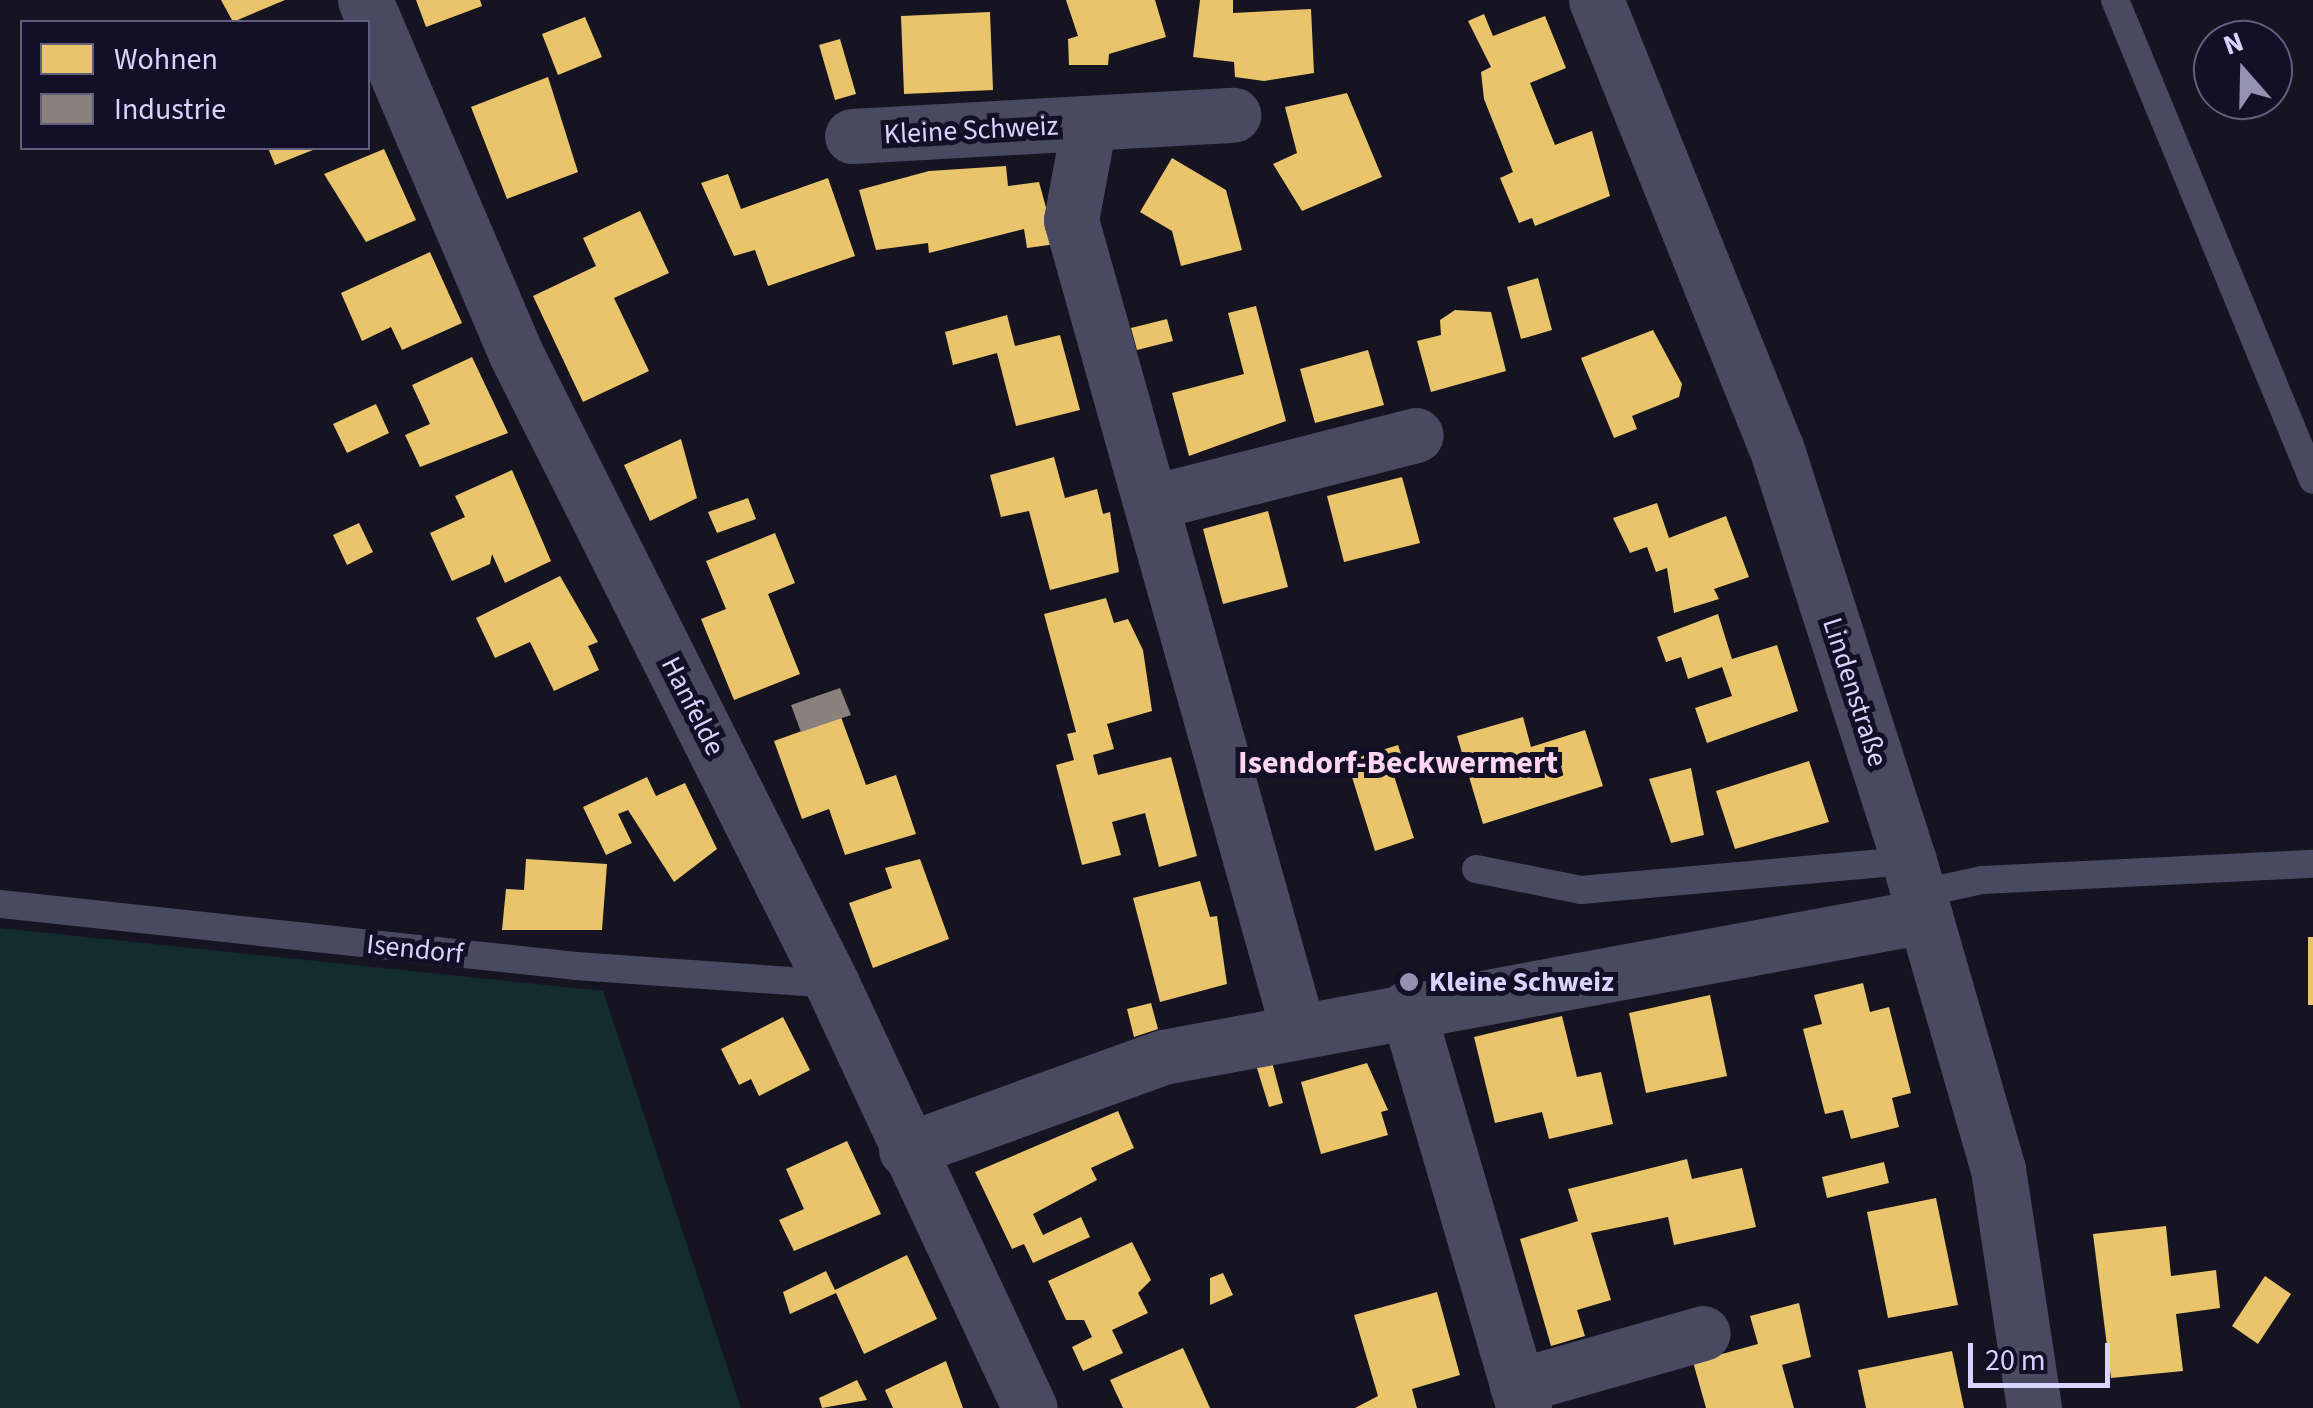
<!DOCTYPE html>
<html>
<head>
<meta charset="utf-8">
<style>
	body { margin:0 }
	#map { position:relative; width:2313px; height:1408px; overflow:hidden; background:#161421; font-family:"Source Sans 3",sans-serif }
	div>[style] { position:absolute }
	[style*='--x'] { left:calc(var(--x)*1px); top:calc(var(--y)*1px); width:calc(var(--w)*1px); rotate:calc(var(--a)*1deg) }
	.green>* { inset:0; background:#132c2d }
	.homes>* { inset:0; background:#e9c46a }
	.industry>* { inset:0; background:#8a817c }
	.service>* { height:28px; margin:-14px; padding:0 14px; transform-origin:14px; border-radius:14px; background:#4a4962 }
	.minor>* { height:55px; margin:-27.5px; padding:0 27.5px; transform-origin:27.5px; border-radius:27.5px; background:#4a4962 }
	.dots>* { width:28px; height:28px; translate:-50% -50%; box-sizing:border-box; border:5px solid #130f26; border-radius:50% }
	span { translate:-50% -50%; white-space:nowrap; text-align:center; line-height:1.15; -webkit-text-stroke:10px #130f26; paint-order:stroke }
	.street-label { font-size:28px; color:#d9d4ff }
	.poi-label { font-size:28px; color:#d9d4ff; font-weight:700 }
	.left { translate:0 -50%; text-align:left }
	.quarter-label { font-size:32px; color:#ffd6f0; font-weight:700 }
	.legend { position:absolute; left:20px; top:20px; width:350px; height:130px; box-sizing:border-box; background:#130f26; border:2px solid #625e7d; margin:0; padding:12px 18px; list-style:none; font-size:30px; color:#d9d4ff }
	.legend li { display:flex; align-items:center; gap:20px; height:50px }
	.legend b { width:50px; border:2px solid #625e7d }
	.north { position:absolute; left:2193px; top:20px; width:100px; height:100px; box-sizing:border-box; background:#130f26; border:2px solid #625e7d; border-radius:50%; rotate:340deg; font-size:28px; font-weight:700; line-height:40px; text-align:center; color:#d9d4ff }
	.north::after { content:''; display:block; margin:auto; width:35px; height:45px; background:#9591b1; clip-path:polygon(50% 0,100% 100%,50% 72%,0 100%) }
	.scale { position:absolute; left:1968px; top:1343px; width:142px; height:45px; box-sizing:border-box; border:5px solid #d9d4ff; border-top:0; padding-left:12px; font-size:30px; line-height:35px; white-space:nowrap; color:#d9d4ff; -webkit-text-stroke:8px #130f26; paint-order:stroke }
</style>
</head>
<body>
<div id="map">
	<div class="green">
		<div style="clip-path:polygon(0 928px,603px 991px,741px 1408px,0 1408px)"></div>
	</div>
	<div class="homes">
		<div style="clip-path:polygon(221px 0,285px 0,233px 22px)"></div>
		<div style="clip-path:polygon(416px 0,480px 0,482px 6px,426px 27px)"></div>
		<div style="clip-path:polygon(1066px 0,1155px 0,1166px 37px,1109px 54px,1108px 65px,1069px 65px,1068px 39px,1078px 36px)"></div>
		<div style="clip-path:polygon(1200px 0,1233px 0,1233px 13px,1311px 9px,1314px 73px,1264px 81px,1235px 77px,1234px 62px,1193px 57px)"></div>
		<div style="clip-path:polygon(990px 12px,993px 90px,904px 94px,901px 16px)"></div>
		<div style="clip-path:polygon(1484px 14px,1493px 36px,1545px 16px,1566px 68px,1530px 83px,1555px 145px,1592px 131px,1610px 196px,1535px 226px,1532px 218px,1519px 223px,1500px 178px,1513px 172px,1484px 99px,1481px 72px,1491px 67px,1468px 21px)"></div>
		<div style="clip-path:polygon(585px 17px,602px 57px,558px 75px,542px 34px)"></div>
		<div style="clip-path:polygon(840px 39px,856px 94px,835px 100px,819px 45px)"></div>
		<div style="clip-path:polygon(548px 77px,578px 172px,507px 199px,471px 107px)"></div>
		<div style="clip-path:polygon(1347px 93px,1382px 177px,1302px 211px,1273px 164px,1297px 153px,1285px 107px)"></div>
		<div style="clip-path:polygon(268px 148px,318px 148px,275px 165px)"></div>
		<div style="clip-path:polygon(384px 149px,416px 220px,366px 242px,324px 174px)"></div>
		<div style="clip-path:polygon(1172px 158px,1226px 190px,1242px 250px,1181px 266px,1172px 231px,1140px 212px)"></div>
		<div style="clip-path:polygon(1006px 166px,1008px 186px,1039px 182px,1056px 244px,1027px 248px,1024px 229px,929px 253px,928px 243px,876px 250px,859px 190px,929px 171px)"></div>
		<div style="clip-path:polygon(728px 174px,741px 209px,828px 178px,855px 256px,768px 286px,755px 250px,734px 256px,701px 183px)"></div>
		<div style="clip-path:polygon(640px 211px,669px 273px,614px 298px,649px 371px,583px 402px,533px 296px,596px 266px,583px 238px)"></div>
		<div style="clip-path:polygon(430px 252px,462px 323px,402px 350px,391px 327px,362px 341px,341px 293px)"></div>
		<div style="clip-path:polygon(1538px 278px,1552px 330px,1521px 339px,1507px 287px)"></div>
		<div style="clip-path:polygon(1256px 306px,1286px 421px,1189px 456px,1172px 393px,1244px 374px,1228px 313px)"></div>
		<div style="clip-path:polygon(1455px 310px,1491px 312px,1506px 371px,1431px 392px,1417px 341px,1441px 335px,1440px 320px)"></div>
		<div style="clip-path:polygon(1007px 315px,1015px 346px,1060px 335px,1080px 410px,1016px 426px,997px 353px,953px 365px,945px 332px)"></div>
		<div style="clip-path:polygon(1167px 319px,1173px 341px,1137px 350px,1131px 328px)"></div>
		<div style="clip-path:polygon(1653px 330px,1682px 384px,1679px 397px,1632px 416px,1637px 429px,1614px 438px,1581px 358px)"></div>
		<div style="clip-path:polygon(1368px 350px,1384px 405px,1315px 423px,1300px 369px)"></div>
		<div style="clip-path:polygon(472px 357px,508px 433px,420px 467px,405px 435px,430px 424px,412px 385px)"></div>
		<div style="clip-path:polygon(376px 404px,389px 433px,347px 453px,333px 424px)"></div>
		<div style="clip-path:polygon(681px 439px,697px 498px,650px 521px,624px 465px)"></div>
		<div style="clip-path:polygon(1054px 457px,1065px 498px,1097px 489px,1103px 514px,1110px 512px,1119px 572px,1050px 590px,1029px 511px,1001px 517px,990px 475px)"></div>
		<div style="clip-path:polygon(512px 470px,551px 561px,505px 583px,492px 554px,490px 564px,452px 581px,430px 533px,465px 517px,455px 496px)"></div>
		<div style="clip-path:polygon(1402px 477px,1420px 543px,1344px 562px,1327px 496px)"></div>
		<div style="clip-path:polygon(748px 498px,756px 519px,717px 533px,708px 512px)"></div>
		<div style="clip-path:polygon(1657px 503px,1669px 538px,1726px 516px,1749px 577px,1714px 589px,1719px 599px,1674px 613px,1667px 568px,1656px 572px,1647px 547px,1630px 553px,1613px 518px)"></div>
		<div style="clip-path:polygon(1268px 511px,1288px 587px,1223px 604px,1203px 529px)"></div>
		<div style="clip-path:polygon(359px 523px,373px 552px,347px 565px,333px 535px)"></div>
		<div style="clip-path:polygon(775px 533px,795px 583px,768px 594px,800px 674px,734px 700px,701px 619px,726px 609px,706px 561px)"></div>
		<div style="clip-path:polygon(560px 576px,598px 642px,588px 646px,599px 670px,554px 691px,530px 642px,495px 658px,476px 618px)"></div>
		<div style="clip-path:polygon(1106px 598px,1114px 623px,1128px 619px,1143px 650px,1152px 711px,1107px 724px,1114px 749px,1093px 755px,1098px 775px,1171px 757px,1197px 856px,1159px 867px,1145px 813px,1112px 822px,1121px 855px,1082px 865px,1056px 765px,1074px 760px,1067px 734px,1076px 732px,1044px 614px)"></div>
		<div style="clip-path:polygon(1718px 614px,1732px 659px,1777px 645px,1798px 711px,1707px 743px,1695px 708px,1732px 696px,1722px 667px,1688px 679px,1681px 657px,1666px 662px,1657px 637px)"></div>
		<div style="clip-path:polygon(841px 717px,866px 785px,896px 775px,916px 834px,845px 855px,829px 809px,802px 819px,774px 741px)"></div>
		<div style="clip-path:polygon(1523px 717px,1531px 747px,1585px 730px,1603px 786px,1483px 824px,1457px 736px)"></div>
		<div style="clip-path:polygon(1398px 745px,1407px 772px,1394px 776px,1414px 838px,1375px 851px,1347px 761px)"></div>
		<div style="clip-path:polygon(1809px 761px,1829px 822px,1735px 849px,1716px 791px)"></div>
		<div style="clip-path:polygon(1691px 768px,1704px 835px,1671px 843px,1649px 779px)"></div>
		<div style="clip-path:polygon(647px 777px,656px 796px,685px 783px,717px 849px,674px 882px,628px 810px,618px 814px,632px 843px,606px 855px,583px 807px)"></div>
		<div style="clip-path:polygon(526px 859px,607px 864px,602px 930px,502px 930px,506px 889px,524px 890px)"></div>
		<div style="clip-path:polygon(920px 859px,949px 939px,873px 968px,849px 903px,892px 888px,885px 868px)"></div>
		<div style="clip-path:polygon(1200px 881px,1210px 917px,1217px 916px,1227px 984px,1160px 1002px,1133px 898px)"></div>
		<div style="clip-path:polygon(2308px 937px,2313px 937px,2313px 1005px,2308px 1005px)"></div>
		<div style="clip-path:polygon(1863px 983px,1870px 1012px,1889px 1007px,1911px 1093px,1892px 1098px,1899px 1127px,1851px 1139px,1843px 1110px,1825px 1114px,1803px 1029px,1822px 1024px,1814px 995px)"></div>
		<div style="clip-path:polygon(1710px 995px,1727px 1076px,1646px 1093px,1629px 1013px)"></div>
		<div style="clip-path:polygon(1151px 1003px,1158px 1029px,1134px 1037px,1127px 1009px)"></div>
		<div style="clip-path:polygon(1562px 1016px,1577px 1077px,1601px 1072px,1613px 1124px,1549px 1139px,1542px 1112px,1495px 1123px,1474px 1037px)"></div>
		<div style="clip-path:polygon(783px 1017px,810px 1070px,759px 1096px,751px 1079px,739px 1085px,721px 1049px)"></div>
		<div style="clip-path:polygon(1272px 1062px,1283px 1103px,1269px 1107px,1256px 1065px)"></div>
		<div style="clip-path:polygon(1367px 1063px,1388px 1110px,1381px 1112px,1388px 1135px,1321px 1154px,1301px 1082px)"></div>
		<div style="clip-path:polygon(1118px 1111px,1134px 1148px,1091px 1168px,1097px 1180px,1033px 1214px,1043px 1235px,1081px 1217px,1090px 1237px,1033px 1263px,1024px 1244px,1012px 1249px,975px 1172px)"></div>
		<div style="clip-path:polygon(847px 1141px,881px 1214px,794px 1251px,779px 1220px,804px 1209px,786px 1169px)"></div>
		<div style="clip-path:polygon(1687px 1159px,1692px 1179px,1742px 1168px,1756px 1227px,1674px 1245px,1668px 1217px,1591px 1233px,1611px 1300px,1577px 1310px,1585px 1336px,1551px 1346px,1520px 1239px,1578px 1221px,1568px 1189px)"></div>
		<div style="clip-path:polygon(1884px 1162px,1889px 1183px,1827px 1198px,1822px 1177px)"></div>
		<div style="clip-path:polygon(1936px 1198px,1958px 1305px,1888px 1318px,1867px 1212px)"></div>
		<div style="clip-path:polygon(2166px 1226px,2171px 1276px,2216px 1270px,2220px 1308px,2176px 1314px,2183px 1371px,2111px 1378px,2093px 1234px)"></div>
		<div style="clip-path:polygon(1132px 1242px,1151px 1280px,1138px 1293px,1148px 1313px,1112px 1330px,1123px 1353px,1083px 1371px,1072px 1347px,1092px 1337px,1084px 1320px,1066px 1320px,1048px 1281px)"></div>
		<div style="clip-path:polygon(907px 1255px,937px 1319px,864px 1354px,836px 1293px,790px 1314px,783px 1292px,826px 1271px,835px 1290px)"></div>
		<div style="clip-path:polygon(1223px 1273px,1233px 1295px,1210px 1305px,1210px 1278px)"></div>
		<div style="clip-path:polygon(2265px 1276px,2291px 1294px,2258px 1344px,2232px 1326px)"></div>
		<div style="clip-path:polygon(1437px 1292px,1460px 1375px,1412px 1389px,1417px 1408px,1355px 1408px,1378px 1396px,1354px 1315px)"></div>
		<div style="clip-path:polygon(1799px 1303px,1811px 1357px,1782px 1365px,1794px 1408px,1706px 1408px,1693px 1362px,1758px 1344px,1750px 1316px)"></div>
		<div style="clip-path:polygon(1183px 1348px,1210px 1408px,1123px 1408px,1110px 1380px)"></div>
		<div style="clip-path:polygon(1952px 1351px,1964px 1408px,1866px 1408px,1858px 1370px)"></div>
		<div style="clip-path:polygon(946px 1361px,963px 1408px,893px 1408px,885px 1390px)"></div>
		<div style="clip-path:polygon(857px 1380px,867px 1400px,822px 1408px,819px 1398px)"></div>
	</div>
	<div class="industry">
		<div style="clip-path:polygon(840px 688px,851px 715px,801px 732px,791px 705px)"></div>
	</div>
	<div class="service">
		<div style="--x:2115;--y:0;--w:519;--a:67.58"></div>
		<div style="--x:1476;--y:869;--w:107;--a:11.3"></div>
		<div style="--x:1581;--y:890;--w:329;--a:-5.1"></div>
		<div style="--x:1918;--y:894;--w:66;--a:-12.3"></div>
		<div style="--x:1982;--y:880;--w:331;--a:-2.8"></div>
		<div style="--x:0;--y:904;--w:579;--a:6.14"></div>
		<div style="--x:576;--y:966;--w:257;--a:4"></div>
	</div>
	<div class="minor">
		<div style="--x:365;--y:0;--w:383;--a:66.9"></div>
		<div style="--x:515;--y:352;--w:707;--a:63.36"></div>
		<div style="--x:832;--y:984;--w:468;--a:65"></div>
		<div style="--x:1596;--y:0;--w:482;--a:68.1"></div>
		<div style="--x:1776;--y:447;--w:435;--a:72.2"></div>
		<div style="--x:1909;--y:861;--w:321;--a:73.9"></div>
		<div style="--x:1998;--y:1169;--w:242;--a:81.4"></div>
		<div style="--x:1089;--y:124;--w:98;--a:100.6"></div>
		<div style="--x:1071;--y:220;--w:837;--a:74.34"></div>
		<div style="--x:852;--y:136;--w:382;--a:-3.2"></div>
		<div style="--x:1153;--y:502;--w:271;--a:-14.3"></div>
		<div style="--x:1407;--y:1008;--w:417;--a:73.7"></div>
		<div style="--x:906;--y:1150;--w:273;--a:-19.9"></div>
		<div style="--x:1163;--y:1057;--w:775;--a:-10.48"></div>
		<div style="--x:1517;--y:1386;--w:193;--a:-15.9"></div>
	</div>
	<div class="dots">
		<div style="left:1409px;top:982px;background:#9591b1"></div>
	</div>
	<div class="street-label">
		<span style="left:971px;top:130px;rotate:-3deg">Kleine Schweiz</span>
		<span style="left:1855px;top:692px;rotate:72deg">Lindenstraße</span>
		<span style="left:693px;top:706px;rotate:63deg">Hanfelde</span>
		<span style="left:415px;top:949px;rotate:6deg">Isendorf</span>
	</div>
	<div class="poi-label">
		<span class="left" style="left:1429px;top:982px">Kleine Schweiz</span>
	</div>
	<div class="quarter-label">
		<span style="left:1398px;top:763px">Isendorf-Beckwermert</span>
	</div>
	<ul class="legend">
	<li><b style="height:28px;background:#e9c46a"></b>Wohnen</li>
	<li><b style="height:28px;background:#8a817c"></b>Industrie</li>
	</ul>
	<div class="north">N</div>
	<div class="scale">20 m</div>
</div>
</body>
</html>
